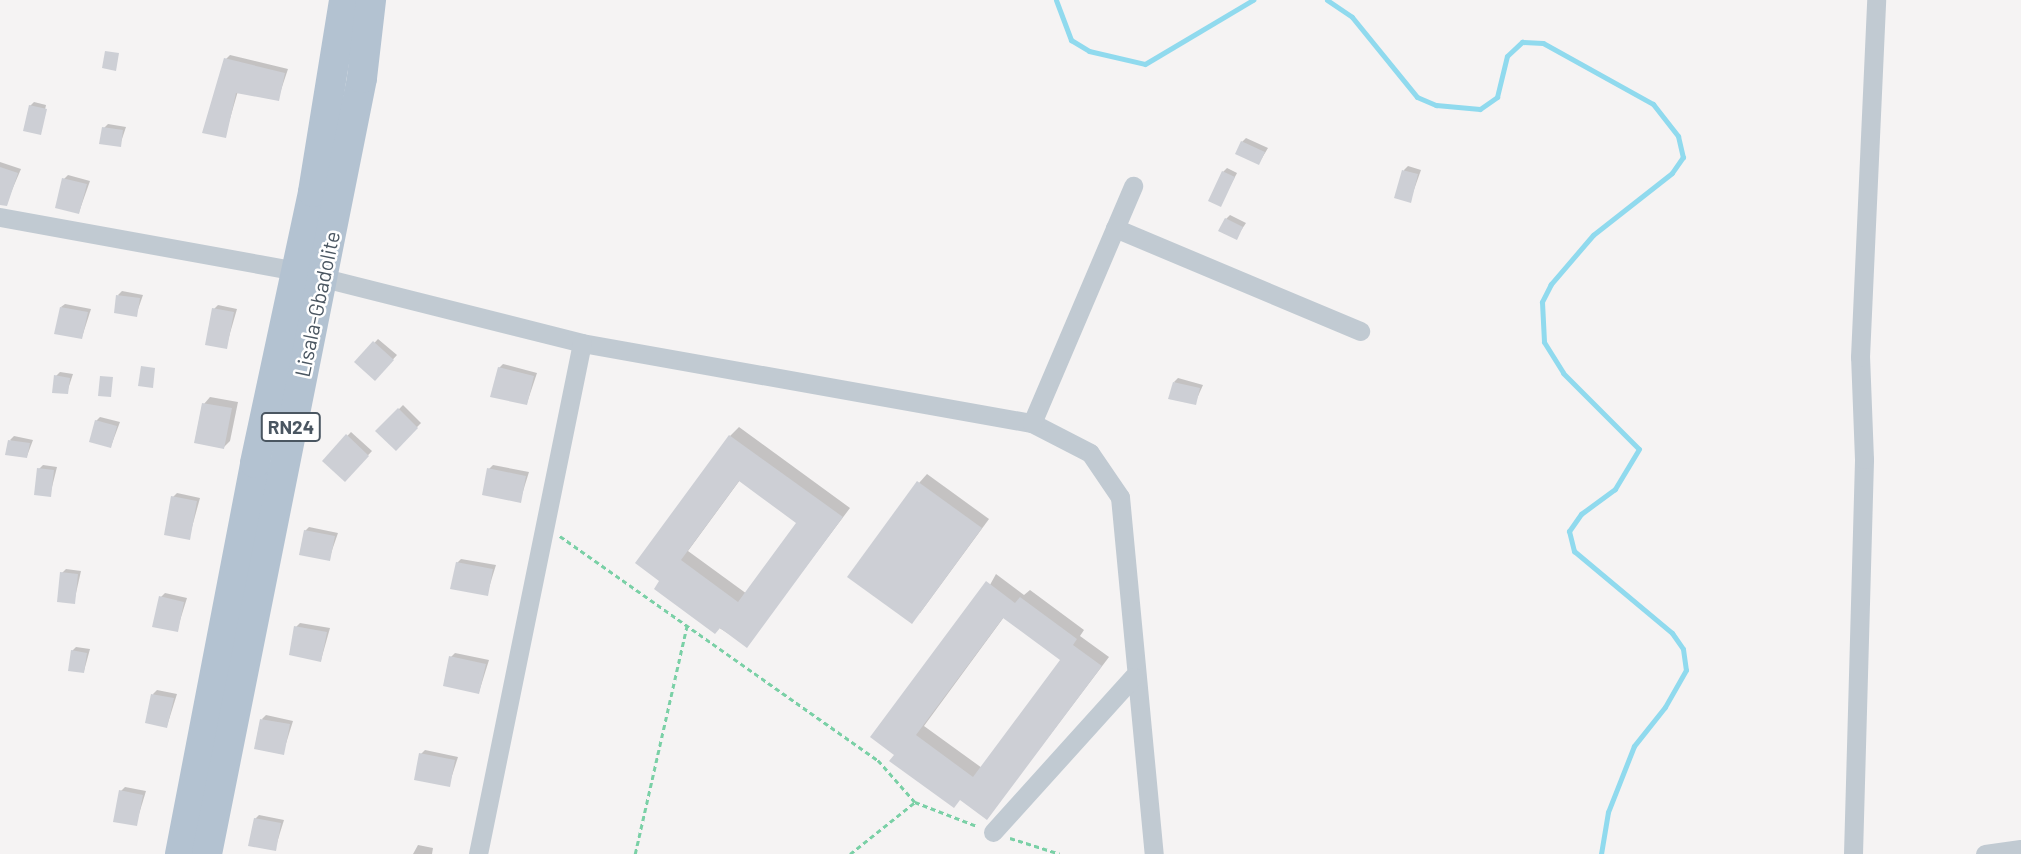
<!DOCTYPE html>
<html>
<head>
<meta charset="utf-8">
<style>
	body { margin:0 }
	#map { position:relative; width:2021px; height:854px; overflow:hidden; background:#f5f3f3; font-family:Barlow,sans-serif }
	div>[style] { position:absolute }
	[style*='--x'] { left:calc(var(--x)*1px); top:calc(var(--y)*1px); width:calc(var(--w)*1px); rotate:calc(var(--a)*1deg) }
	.shadow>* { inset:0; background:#0003 }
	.stream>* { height:5px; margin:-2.5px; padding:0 2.5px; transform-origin:2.5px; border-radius:2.5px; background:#90daee }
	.building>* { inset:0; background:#cdcfd5 }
	.path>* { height:2.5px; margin-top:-1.25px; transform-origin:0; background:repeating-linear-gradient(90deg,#7ad0a6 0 5px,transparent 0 8.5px) }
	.minor>* { height:19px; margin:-9.5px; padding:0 9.5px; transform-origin:9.5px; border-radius:9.5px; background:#c1cad2 }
	.primary>* { height:30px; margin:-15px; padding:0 15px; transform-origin:15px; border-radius:15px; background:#b3c2d1 }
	span { translate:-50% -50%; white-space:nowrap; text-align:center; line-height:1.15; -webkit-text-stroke:5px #fff; paint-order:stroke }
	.shield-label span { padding:2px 5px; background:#fff; border:2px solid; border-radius:5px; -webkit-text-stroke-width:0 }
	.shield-label { font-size:19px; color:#4a5661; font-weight:700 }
	.street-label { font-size:21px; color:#4a5661 }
</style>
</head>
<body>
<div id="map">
	<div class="shadow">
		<div style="clip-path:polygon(230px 55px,288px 69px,278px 99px,238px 91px,225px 136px,226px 59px)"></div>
		<div style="clip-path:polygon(34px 102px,46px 105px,40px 133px,30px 106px)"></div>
		<div style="clip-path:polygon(108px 124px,126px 127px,120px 145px,104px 128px)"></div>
		<div style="clip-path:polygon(1246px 138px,1268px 148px,1259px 163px,1242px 142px)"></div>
		<div style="clip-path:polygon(0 162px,21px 169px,9px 197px,0 194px)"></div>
		<div style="clip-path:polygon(1408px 166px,1421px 170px,1410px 201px,1404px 170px)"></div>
		<div style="clip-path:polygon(1227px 168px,1237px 173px,1220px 205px,1223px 172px)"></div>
		<div style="clip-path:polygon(68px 175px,90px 181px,79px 212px,64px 179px)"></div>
		<div style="clip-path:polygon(1230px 215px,1246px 223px,1236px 238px,1226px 219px)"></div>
		<div style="clip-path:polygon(122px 291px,143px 295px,136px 315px,118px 295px)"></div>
		<div style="clip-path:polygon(65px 304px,91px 309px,82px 337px,61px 307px)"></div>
		<div style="clip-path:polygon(218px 305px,237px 309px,226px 347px,214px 309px)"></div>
		<div style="clip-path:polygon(378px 339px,397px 355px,375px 379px,357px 362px)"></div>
		<div style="clip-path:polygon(503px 364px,537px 373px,527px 403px,499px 368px)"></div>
		<div style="clip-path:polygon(60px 372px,73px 374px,67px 392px,56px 376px)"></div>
		<div style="clip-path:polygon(1178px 378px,1203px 385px,1195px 403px,1174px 382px)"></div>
		<div style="clip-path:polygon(210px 397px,238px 402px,230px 441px,224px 447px,204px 404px)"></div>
		<div style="clip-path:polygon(403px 405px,421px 423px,396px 449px,378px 431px)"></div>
		<div style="clip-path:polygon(100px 417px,120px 422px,111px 446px,96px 421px)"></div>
		<div style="clip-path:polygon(evenodd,739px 427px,850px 508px,747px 645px,656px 589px,730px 436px,739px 427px,740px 480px,798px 523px,747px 594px,688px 551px,740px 480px)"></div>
		<div style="clip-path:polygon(351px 432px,372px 451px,345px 480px,324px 461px)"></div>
		<div style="clip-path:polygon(14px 436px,33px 440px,27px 456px,10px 440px)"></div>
		<div style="clip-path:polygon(43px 465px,57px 467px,50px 495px,39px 469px)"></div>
		<div style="clip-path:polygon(493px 465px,529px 472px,520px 501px,489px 469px)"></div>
		<div style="clip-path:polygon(927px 474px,989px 519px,920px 613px,919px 483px)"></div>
		<div style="clip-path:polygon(177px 493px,200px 498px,189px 538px,173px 497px)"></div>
		<div style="clip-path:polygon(309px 527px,338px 533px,329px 559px,305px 531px)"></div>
		<div style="clip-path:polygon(461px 559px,496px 565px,487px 594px,457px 563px)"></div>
		<div style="clip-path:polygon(66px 569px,81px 571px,74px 602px,62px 573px)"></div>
		<div style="clip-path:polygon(evenodd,996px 574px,1024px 595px,1030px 590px,1084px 630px,1080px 636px,1109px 657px,987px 818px,896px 754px,996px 574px,1004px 617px,1062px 660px,982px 768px,924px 726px,1004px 617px)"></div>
		<div style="clip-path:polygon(165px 593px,187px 598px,177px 630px,161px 597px)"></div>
		<div style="clip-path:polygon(300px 623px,330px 628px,321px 660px,296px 627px)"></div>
		<div style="clip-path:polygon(76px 647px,90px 649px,84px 671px,72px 651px)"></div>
		<div style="clip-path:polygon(455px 653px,489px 660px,479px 692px,451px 657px)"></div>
		<div style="clip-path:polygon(157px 690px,177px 694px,167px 726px,153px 694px)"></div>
		<div style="clip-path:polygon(266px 715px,293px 721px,283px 753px,262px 719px)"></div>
		<div style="clip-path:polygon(425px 750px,458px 757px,449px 785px,421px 754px)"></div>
		<div style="clip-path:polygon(125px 787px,146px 791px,136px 824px,121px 791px)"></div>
		<div style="clip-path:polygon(259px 815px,284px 820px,275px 849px,255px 819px)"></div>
		<div style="clip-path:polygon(418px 845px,433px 848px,432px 854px,413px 854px)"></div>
	</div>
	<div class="stream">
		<div style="--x:1056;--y:0;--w:43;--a:69.4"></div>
		<div style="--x:1071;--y:40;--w:21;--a:31"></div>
		<div style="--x:1089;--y:51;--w:57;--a:13.1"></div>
		<div style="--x:1145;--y:64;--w:126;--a:-30.7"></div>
		<div style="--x:1327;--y:0;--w:30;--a:34"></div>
		<div style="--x:1352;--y:17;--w:103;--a:50.9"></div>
		<div style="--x:1417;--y:97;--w:21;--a:23"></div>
		<div style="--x:1436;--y:105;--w:44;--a:5.2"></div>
		<div style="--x:1480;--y:109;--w:21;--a:-35"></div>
		<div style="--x:1497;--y:97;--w:42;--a:-76.3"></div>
		<div style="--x:1507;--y:56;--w:21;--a:-43"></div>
		<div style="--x:1522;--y:42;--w:21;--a:3"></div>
		<div style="--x:1543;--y:43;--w:126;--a:29"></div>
		<div style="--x:1653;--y:104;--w:41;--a:52"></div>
		<div style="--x:1678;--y:136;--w:22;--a:77"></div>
		<div style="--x:1683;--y:157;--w:19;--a:125"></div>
		<div style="--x:1672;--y:173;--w:100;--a:141.9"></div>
		<div style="--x:1593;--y:235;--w:65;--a:130.6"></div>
		<div style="--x:1551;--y:284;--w:20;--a:117"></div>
		<div style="--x:1542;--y:302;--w:40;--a:87.1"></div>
		<div style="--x:1544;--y:342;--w:36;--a:58"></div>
		<div style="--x:1563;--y:373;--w:107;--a:45"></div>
		<div style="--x:1639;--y:449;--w:47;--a:121"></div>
		<div style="--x:1615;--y:489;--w:42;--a:143.7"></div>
		<div style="--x:1581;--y:514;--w:21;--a:125"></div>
		<div style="--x:1569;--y:531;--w:21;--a:76"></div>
		<div style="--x:1574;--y:551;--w:128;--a:39.9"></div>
		<div style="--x:1672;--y:633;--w:19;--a:55"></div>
		<div style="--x:1683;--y:649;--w:21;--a:82"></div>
		<div style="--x:1686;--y:670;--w:43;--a:119.6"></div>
		<div style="--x:1665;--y:707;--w:50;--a:128.5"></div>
		<div style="--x:1634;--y:746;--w:71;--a:111.5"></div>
		<div style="--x:1608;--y:812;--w:43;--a:99.5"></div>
	</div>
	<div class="building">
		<div style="clip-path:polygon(105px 51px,119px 53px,116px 71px,102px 68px)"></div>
		<div style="clip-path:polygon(224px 58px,285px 73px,279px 101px,236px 93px,226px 138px,202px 133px)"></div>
		<div style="clip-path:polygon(29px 105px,47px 109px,41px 135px,23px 131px)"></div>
		<div style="clip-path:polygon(102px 127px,123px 130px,121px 147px,99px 144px)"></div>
		<div style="clip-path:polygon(1241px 141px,1265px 152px,1259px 165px,1235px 154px)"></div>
		<div style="clip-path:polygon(0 167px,18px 173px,7px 206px,0 205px)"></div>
		<div style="clip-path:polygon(1402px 170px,1418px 174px,1411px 203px,1394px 198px)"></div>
		<div style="clip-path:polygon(1222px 171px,1235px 177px,1221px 207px,1208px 201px)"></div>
		<div style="clip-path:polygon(62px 178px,87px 184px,79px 214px,55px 208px)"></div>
		<div style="clip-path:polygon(1225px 218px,1243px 227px,1237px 240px,1218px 231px)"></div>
		<div style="clip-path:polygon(116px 295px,140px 298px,137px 317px,114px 313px)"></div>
		<div style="clip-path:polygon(60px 307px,88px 312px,82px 339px,54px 334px)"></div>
		<div style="clip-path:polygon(212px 308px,234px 312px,227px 349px,205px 345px)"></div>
		<div style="clip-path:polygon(373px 341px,394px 360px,375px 381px,354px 362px)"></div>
		<div style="clip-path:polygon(141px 366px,155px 368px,153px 388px,138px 386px)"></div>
		<div style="clip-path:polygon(498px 367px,534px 376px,527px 405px,490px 397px)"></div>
		<div style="clip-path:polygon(54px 375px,70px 378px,68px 394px,52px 393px)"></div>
		<div style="clip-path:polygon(100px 376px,113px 377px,111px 397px,98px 396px)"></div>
		<div style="clip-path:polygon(1173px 382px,1200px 388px,1196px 405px,1168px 399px)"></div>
		<div style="clip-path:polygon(202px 403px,232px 408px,224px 449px,194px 443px)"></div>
		<div style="clip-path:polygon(398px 408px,418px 428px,396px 451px,375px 431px)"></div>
		<div style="clip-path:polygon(95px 420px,117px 426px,111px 448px,89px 442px)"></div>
		<div style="clip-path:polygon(346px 434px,369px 456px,345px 482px,322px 461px)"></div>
		<div style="clip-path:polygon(evenodd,729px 435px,843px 517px,747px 648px,720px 628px,715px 634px,654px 589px,659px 581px,635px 563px,729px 435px,739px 481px,796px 523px,738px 602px,681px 560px,739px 481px)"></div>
		<div style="clip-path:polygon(8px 440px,30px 443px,27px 458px,5px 455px)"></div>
		<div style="clip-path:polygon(37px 468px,54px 470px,51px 497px,34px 495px)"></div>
		<div style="clip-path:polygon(487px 468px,526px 476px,521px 503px,482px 495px)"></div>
		<div style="clip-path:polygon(917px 481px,982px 528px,912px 624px,847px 577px)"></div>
		<div style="clip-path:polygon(171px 496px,197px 501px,190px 540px,164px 535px)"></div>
		<div style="clip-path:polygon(304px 530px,335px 536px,330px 561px,299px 555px)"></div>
		<div style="clip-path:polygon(456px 562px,493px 569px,488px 596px,450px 589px)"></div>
		<div style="clip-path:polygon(60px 572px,78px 574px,75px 604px,57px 602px)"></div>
		<div style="clip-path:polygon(evenodd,986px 581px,1015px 603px,1020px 597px,1077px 639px,1073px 645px,1102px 666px,987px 820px,960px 800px,954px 808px,889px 761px,894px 755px,870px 737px,986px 581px,1003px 618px,1060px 660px,973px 777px,916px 735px,1003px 618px)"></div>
		<div style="clip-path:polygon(159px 596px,184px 602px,178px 632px,152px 627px)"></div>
		<div style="clip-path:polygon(294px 626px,327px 632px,321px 662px,289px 655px)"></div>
		<div style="clip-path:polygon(71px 650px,87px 653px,84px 673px,68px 671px)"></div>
		<div style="clip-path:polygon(449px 656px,486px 664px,479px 694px,443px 686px)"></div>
		<div style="clip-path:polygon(151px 694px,174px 698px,167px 728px,145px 723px)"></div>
		<div style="clip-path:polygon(260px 719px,290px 724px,284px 755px,254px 749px)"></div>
		<div style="clip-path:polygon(419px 753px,455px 760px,450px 787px,414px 780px)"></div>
		<div style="clip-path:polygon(119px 790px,143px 795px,137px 826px,113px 822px)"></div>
		<div style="clip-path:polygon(254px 818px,281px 823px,276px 851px,248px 846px)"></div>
	</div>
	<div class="path">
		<div style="--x:560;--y:536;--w:389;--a:35.2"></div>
		<div style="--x:878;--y:760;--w:56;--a:48.6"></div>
		<div style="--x:915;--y:802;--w:66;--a:21.2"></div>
		<div style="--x:1010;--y:838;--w:52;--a:17.7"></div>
		<div style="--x:635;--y:854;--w:235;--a:-77.2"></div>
		<div style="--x:850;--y:854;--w:83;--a:-38.7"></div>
	</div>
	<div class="minor">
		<div style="--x:0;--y:217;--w:301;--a:10.3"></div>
		<div style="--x:296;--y:271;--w:295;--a:14.1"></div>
		<div style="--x:582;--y:343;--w:457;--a:10.1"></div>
		<div style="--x:1032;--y:423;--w:65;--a:27.3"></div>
		<div style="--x:1090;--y:453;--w:53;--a:55.7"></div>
		<div style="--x:1120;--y:497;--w:359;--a:84.6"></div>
		<div style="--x:1115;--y:228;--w:266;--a:22.8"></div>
		<div style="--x:1032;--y:423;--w:258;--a:-66.9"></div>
		<div style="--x:993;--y:832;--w:209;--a:-47.9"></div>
		<div style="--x:478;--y:854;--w:521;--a:-78.5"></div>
		<div style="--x:1853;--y:854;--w:395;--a:-88.4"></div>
		<div style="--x:1864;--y:459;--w:102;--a:-92.2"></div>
		<div style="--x:1860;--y:357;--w:357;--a:-87.4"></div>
		<div style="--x:1985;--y:854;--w:36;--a:-8"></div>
	</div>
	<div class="primary">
		<div style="--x:180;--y:854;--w:398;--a:-79.1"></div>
		<div style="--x:255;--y:463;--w:277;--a:-77.9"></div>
		<div style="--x:313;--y:192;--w:194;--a:-80.8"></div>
		<div style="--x:207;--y:854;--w:791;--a:-78.7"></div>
		<div style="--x:362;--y:78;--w:79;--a:-83.4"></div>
	</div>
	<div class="shield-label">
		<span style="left:291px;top:427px">RN24</span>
	</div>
	<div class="street-label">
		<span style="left:317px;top:304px;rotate:-78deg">Lisala-Gbadolite</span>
	</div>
</div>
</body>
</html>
